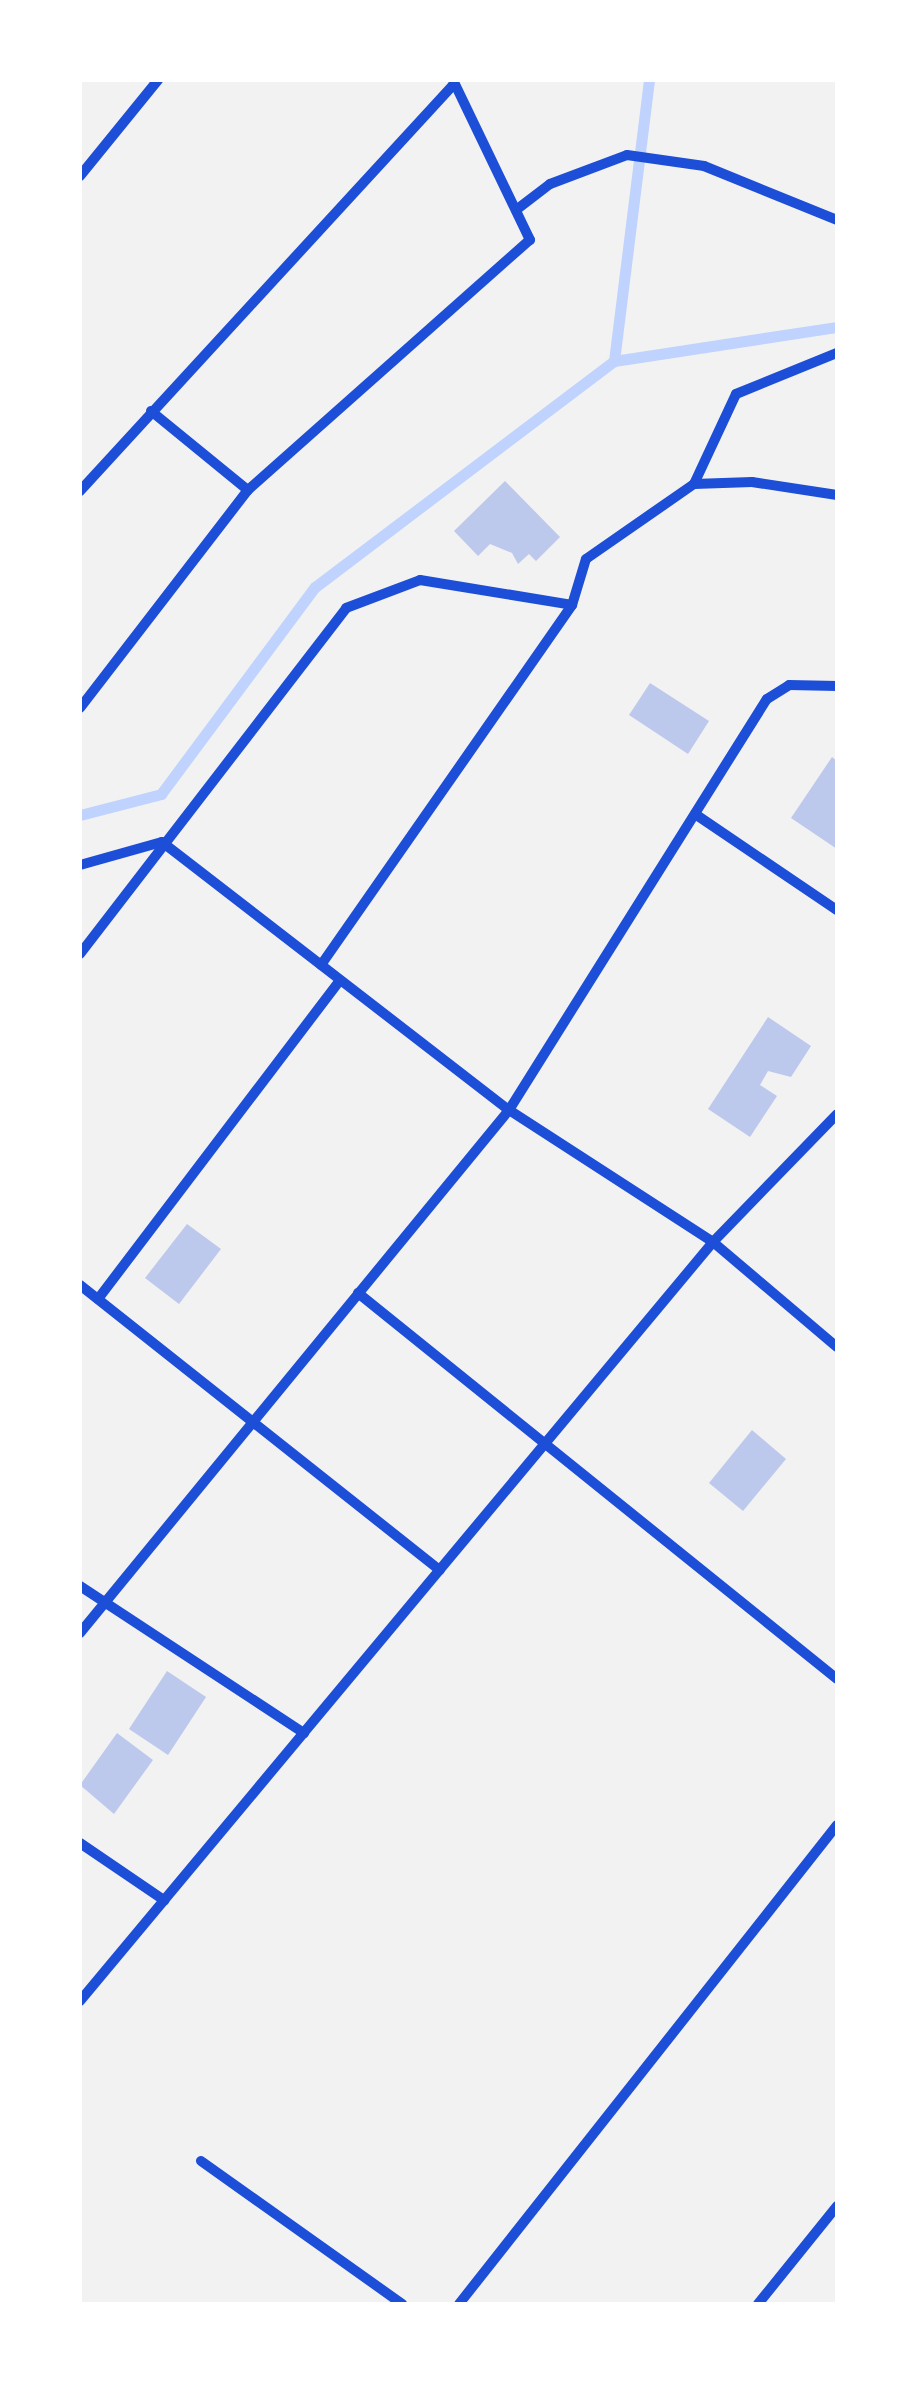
<!DOCTYPE html>
<html>
<head>
<meta charset="utf-8">
<style>
	body { margin:0 }
	#map { position:relative; width:917px; height:2384px; overflow:hidden; background:#f2f2f2; font-family:Rubik,sans-serif }
	div>[style] { position:absolute }
	[style*='--x'] { left:calc(var(--x)*1px); top:calc(var(--y)*1px); width:calc(var(--w)*1px); rotate:calc(var(--a)*1deg) }
	.stream>* { height:11px; margin:-5.5px; padding:0 5.5px; transform-origin:5.5px; border-radius:5.5px; background:#bfd3fe }
	.building>* { inset:0; background:#bdc9ec }
	.minor>* { height:10px; margin:-5px; padding:0 5px; transform-origin:5px; border-radius:5px; background:#1d4ed8 }
	span { translate:-50% -50%; white-space:nowrap; text-align:center; line-height:1.15; -webkit-text-stroke:9px #fff; paint-order:stroke }
	.frame { position:absolute; inset:0; border:82px solid #fff; pointer-events:none }
</style>
</head>
<body>
<div id="map">
	<div class="stream">
		<div style="--x:614;--y:361;--w:283;--a:-82.9"></div>
		<div style="--x:80;--y:815;--w:84;--a:-14.5"></div>
		<div style="--x:161;--y:794;--w:258;--a:-53.4"></div>
		<div style="--x:315;--y:587;--w:375;--a:-37.1"></div>
		<div style="--x:614;--y:361;--w:226;--a:-8.7"></div>
	</div>
	<div class="building">
		<div style="clip-path:polygon(505px 481px,560px 537px,536px 561px,529px 554px,518px 564px,512px 553px,490px 544px,478px 556px,454px 531px)"></div>
		<div style="clip-path:polygon(650px 683px,709px 721px,688px 754px,629px 715px)"></div>
		<div style="clip-path:polygon(832px 757px,837px 761px,837px 849px,791px 818px)"></div>
		<div style="clip-path:polygon(768px 1017px,811px 1046px,791px 1077px,768px 1071px,760px 1085px,777px 1096px,750px 1137px,708px 1109px)"></div>
		<div style="clip-path:polygon(187px 1224px,221px 1249px,179px 1304px,145px 1278px)"></div>
		<div style="clip-path:polygon(752px 1430px,786px 1459px,743px 1511px,709px 1483px)"></div>
		<div style="clip-path:polygon(167px 1671px,206px 1697px,168px 1755px,129px 1729px)"></div>
		<div style="clip-path:polygon(117px 1733px,153px 1760px,114px 1814px,80px 1785px)"></div>
	</div>
	<div class="minor">
		<div style="--x:80;--y:176;--w:124;--a:-50.9"></div>
		<div style="--x:516;--y:210;--w:43;--a:-37.4"></div>
		<div style="--x:550;--y:184;--w:82;--a:-20.6"></div>
		<div style="--x:627;--y:155;--w:78;--a:8.1"></div>
		<div style="--x:704;--y:166;--w:144;--a:22.1"></div>
		<div style="--x:151;--y:411;--w:125;--a:39.2"></div>
		<div style="--x:694;--y:484;--w:58;--a:-2"></div>
		<div style="--x:752;--y:482;--w:86;--a:8.7"></div>
		<div style="--x:80;--y:491;--w:553;--a:-47.42"></div>
		<div style="--x:80;--y:708;--w:275;--a:-52.4"></div>
		<div style="--x:248;--y:490;--w:377;--a:-41.6"></div>
		<div style="--x:530;--y:240;--w:178;--a:-115.7"></div>
		<div style="--x:695;--y:814;--w:171;--a:34.1"></div>
		<div style="--x:80;--y:865;--w:85;--a:-15.7"></div>
		<div style="--x:162;--y:842;--w:438;--a:37.7"></div>
		<div style="--x:509;--y:1110;--w:485;--a:-57.9"></div>
		<div style="--x:767;--y:699;--w:26;--a:-32"></div>
		<div style="--x:789;--y:685;--w:48;--a:1.2"></div>
		<div style="--x:80;--y:954;--w:436;--a:-52.4"></div>
		<div style="--x:346;--y:608;--w:79;--a:-20.7"></div>
		<div style="--x:420;--y:580;--w:154;--a:9.3"></div>
		<div style="--x:321;--y:965;--w:439;--a:-55.1"></div>
		<div style="--x:572;--y:605;--w:48;--a:-73.1"></div>
		<div style="--x:586;--y:559;--w:131;--a:-34.8"></div>
		<div style="--x:694;--y:484;--w:99;--a:-65"></div>
		<div style="--x:736;--y:394;--w:109;--a:-22.1"></div>
		<div style="--x:80;--y:1285;--w:459;--a:38.4"></div>
		<div style="--x:358;--y:1293;--w:615;--a:38.86"></div>
		<div style="--x:98;--y:1299;--w:399;--a:-52.8"></div>
		<div style="--x:80;--y:1586;--w:268;--a:33.3"></div>
		<div style="--x:80;--y:1633;--w:676;--a:-50.64"></div>
		<div style="--x:509;--y:1110;--w:243;--a:32.9"></div>
		<div style="--x:713;--y:1242;--w:178;--a:-45.9"></div>
		<div style="--x:80;--y:1843;--w:102;--a:34.2"></div>
		<div style="--x:80;--y:2001;--w:988;--a:-50.17"></div>
		<div style="--x:713;--y:1242;--w:162;--a:40.3"></div>
		<div style="--x:201;--y:2161;--w:247;--a:35.4"></div>
		<div style="--x:459;--y:2304;--w:610;--a:-51.72"></div>
		<div style="--x:758;--y:2304;--w:126;--a:-51.1"></div>
	</div>
	<div class="frame"></div>
</div>
</body>
</html>
